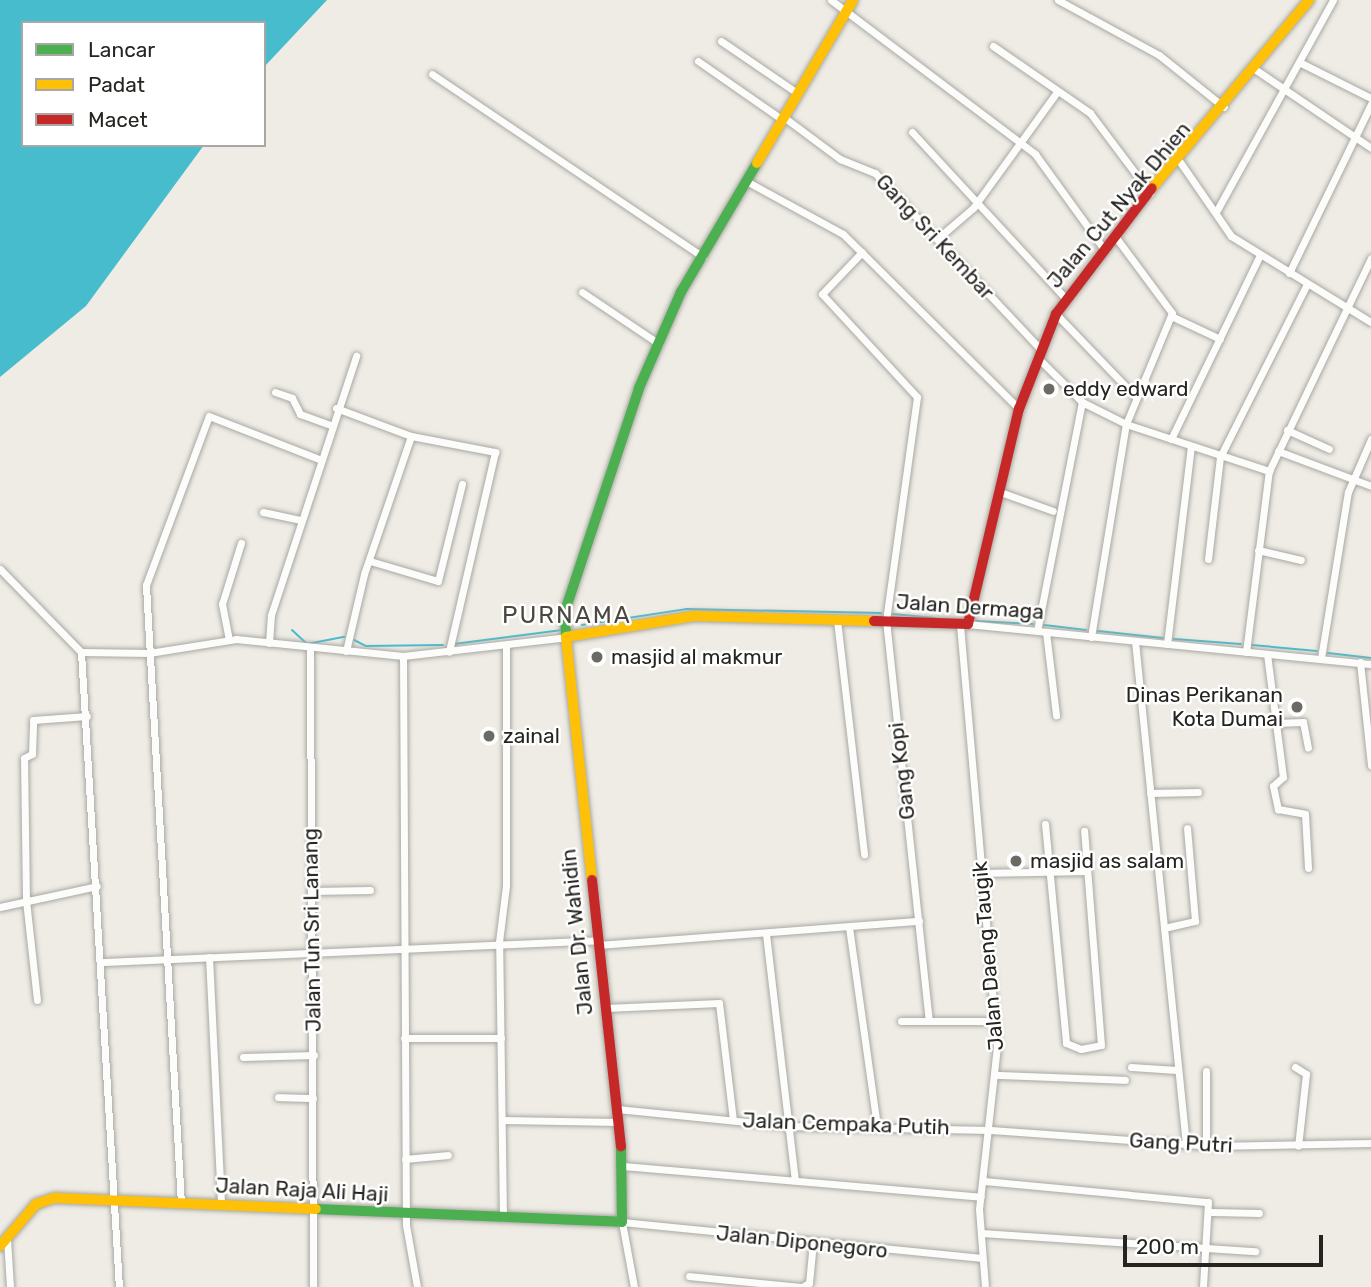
<!DOCTYPE html>
<html>
<head>
<meta charset="utf-8">
<style>
	body { margin:0 }
	#map { position:relative; width:1371px; height:1287px; overflow:hidden; background:#eeece4; font-family:Rubik,sans-serif }
	div>[style] { position:absolute }
	[style*='--x'] { left:calc(var(--x)*1px); top:calc(var(--y)*1px); width:calc(var(--w)*1px); rotate:calc(var(--a)*1deg) }
	.water>* { inset:0; background:#47bccc }
	.stream>* { height:2px; margin:-1px; padding:0 1px; transform-origin:1px; border-radius:1px; background:#47bccc }
	.roads { filter:drop-shadow(0 0 2px #a9a8a3) drop-shadow(0 0 2px #a9a8a3) }
	.street>* { height:7px; margin:-3.5px; padding:0 3.5px; transform-origin:3.5px; border-radius:3.5px; background:#fcfcfb }
	.fast>* { height:10px; margin:-5px; padding:0 5px; transform-origin:5px; border-radius:5px; background:#4caf50 }
	.slow>* { height:10px; margin:-5px; padding:0 5px; transform-origin:5px; border-radius:5px; background:#ffc107 }
	.jam>* { height:10px; margin:-5px; padding:0 5px; transform-origin:5px; border-radius:5px; background:#c62828 }
	.dots>* { width:19px; height:19px; translate:-50% -50%; box-sizing:border-box; border:4px solid #fff; border-radius:50% }
	span { translate:-50% -50%; white-space:nowrap; text-align:center; line-height:1.15; -webkit-text-stroke:5px #fff; paint-order:stroke }
	.street-label { font-size:21px; color:#252420 }
	.poi-label { font-size:21px; color:#252420 }
	.left { translate:0 -50%; text-align:left }
	.right { translate:-100% -50%; text-align:right }
	.quarter-label { font-size:24px; color:#4b483e; letter-spacing:2px }
	.legend { position:absolute; left:21px; top:21px; width:245px; height:126px; box-sizing:border-box; background:#fff; border:2px solid #a8a7a6; margin:0; padding:9px 12px; list-style:none; font-size:21px; color:#252420 }
	.legend li { display:flex; align-items:center; gap:14px; height:35px }
	.legend b { width:35px; border:2px solid #a8a7a6 }
	.scale { position:absolute; left:1123px; top:1235px; width:200px; height:32px; box-sizing:border-box; border:4px solid #252420; border-top:0; padding-left:9px; font-size:21px; line-height:24px; white-space:nowrap; color:#252420; -webkit-text-stroke:5px #fff; paint-order:stroke }
</style>
</head>
<body>
<div id="map">
	<div class="water">
		<div style="clip-path:polygon(0 0,327px 0,264px 67px,264px 23px,23px 23px,23px 145px,204px 145px,86px 306px,0 377px)"></div>
	</div>
	<div class="stream">
		<div style="--x:893;--y:614;--w:41;--a:5.6"></div>
		<div style="--x:976;--y:621;--w:57;--a:3"></div>
		<div style="--x:582;--y:625;--w:105;--a:-8.7"></div>
		<div style="--x:686;--y:609;--w:195;--a:1.2"></div>
		<div style="--x:1044;--y:625;--w:42;--a:6.8"></div>
		<div style="--x:292;--y:630;--w:21;--a:43"></div>
		<div style="--x:307;--y:644;--w:38;--a:-11"></div>
		<div style="--x:1098;--y:631;--w:65;--a:6.1"></div>
		<div style="--x:1174;--y:639;--w:67;--a:4.3"></div>
		<div style="--x:354;--y:640;--w:13;--a:27"></div>
		<div style="--x:366;--y:646;--w:77;--a:-0.7"></div>
		<div style="--x:454;--y:644;--w:109;--a:-7.4"></div>
		<div style="--x:1252;--y:645;--w:65;--a:5.3"></div>
		<div style="--x:1328;--y:653;--w:43;--a:6.6"></div>
	</div>
	<div class="roads">
		<div class="street">
			<div style="--x:831;--y:0;--w:256;--a:37"></div>
			<div style="--x:1035;--y:154;--w:116;--a:54.1"></div>
			<div style="--x:1058;--y:0;--w:115;--a:28.6"></div>
			<div style="--x:1159;--y:55;--w:83;--a:38.7"></div>
			<div style="--x:721;--y:41;--w:92;--a:34.4"></div>
			<div style="--x:993;--y:46;--w:118;--a:34.6"></div>
			<div style="--x:1090;--y:113;--w:100;--a:53.1"></div>
			<div style="--x:698;--y:61;--w:103;--a:34.8"></div>
			<div style="--x:1299;--y:62;--w:80;--a:26.6"></div>
			<div style="--x:1256;--y:70;--w:139;--a:34.1"></div>
			<div style="--x:432;--y:74;--w:327;--a:34"></div>
			<div style="--x:785;--y:118;--w:69;--a:36.7"></div>
			<div style="--x:840;--y:159;--w:38;--a:22"></div>
			<div style="--x:875;--y:173;--w:241;--a:46.8"></div>
			<div style="--x:912;--y:132;--w:226;--a:47.3"></div>
			<div style="--x:1180;--y:162;--w:90;--a:55.4"></div>
			<div style="--x:1231;--y:236;--w:164;--a:31.6"></div>
			<div style="--x:748;--y:182;--w:108;--a:28.7"></div>
			<div style="--x:843;--y:234;--w:248;--a:44.8"></div>
			<div style="--x:1216;--y:212;--w:242;--a:-61.1"></div>
			<div style="--x:937;--y:239;--w:48;--a:-40.7"></div>
			<div style="--x:973;--y:208;--w:143;--a:-54.1"></div>
			<div style="--x:862;--y:252;--w:58;--a:133.6"></div>
			<div style="--x:822;--y:294;--w:140;--a:47.3"></div>
			<div style="--x:917;--y:397;--w:225;--a:97.9"></div>
			<div style="--x:886;--y:620;--w:402;--a:83.9"></div>
			<div style="--x:1289;--y:273;--w:188;--a:-64.1"></div>
			<div style="--x:582;--y:292;--w:93;--a:34"></div>
			<div style="--x:1056;--y:314;--w:115;--a:46.1"></div>
			<div style="--x:1171;--y:316;--w:54;--a:25.1"></div>
			<div style="--x:1038;--y:358;--w:62;--a:45"></div>
			<div style="--x:1082;--y:402;--w:49;--a:26.6"></div>
			<div style="--x:1126;--y:424;--w:151;--a:18.2"></div>
			<div style="--x:275;--y:392;--w:18;--a:19"></div>
			<div style="--x:292;--y:398;--w:18;--a:63"></div>
			<div style="--x:300;--y:414;--w:33;--a:20"></div>
			<div style="--x:336;--y:408;--w:80;--a:20.5"></div>
			<div style="--x:411;--y:436;--w:86;--a:10.8"></div>
			<div style="--x:495;--y:452;--w:205;--a:103"></div>
			<div style="--x:1287;--y:430;--w:46;--a:24.3"></div>
			<div style="--x:1171;--y:439;--w:204;--a:-64.2"></div>
			<div style="--x:1278;--y:451;--w:99;--a:20.6"></div>
			<div style="--x:1000;--y:492;--w:56;--a:19.7"></div>
			<div style="--x:263;--y:512;--w:39;--a:12"></div>
			<div style="--x:1258;--y:550;--w:44;--a:13.1"></div>
			<div style="--x:1208;--y:559;--w:103;--a:-83.3"></div>
			<div style="--x:1220;--y:457;--w:194;--a:-63.3"></div>
			<div style="--x:370;--y:561;--w:71;--a:16.4"></div>
			<div style="--x:438;--y:581;--w:100;--a:-76.1"></div>
			<div style="--x:0;--y:569;--w:116;--a:45.7"></div>
			<div style="--x:81;--y:652;--w:68;--a:0.8"></div>
			<div style="--x:149;--y:653;--w:88;--a:-9.1"></div>
			<div style="--x:236;--y:639;--w:168;--a:5.8"></div>
			<div style="--x:403;--y:656;--w:164;--a:-6.6"></div>
			<div style="--x:837;--y:620;--w:236;--a:83.4"></div>
			<div style="--x:968;--y:624;--w:405;--a:5.7"></div>
			<div style="--x:960;--y:625;--w:423;--a:85"></div>
			<div style="--x:997;--y:1046;--w:164;--a:96.3"></div>
			<div style="--x:979;--y:1209;--w:78;--a:85.6"></div>
			<div style="--x:1037;--y:631;--w:233;--a:-78.9"></div>
			<div style="--x:1046;--y:632;--w:84;--a:83.1"></div>
			<div style="--x:1091;--y:637;--w:216;--a:-80.7"></div>
			<div style="--x:1126;--y:424;--w:120;--a:-67.5"></div>
			<div style="--x:1172;--y:313;--w:97;--a:-126.6"></div>
			<div style="--x:229;--y:640;--w:37;--a:-101"></div>
			<div style="--x:222;--y:604;--w:64;--a:-72.7"></div>
			<div style="--x:1135;--y:641;--w:507;--a:84.22"></div>
			<div style="--x:269;--y:643;--w:28;--a:-86"></div>
			<div style="--x:271;--y:615;--w:273;--a:-71.8"></div>
			<div style="--x:1167;--y:644;--w:198;--a:-83.1"></div>
			<div style="--x:310;--y:649;--w:638;--a:89.73"></div>
			<div style="--x:346;--y:651;--w:79;--a:-76.8"></div>
			<div style="--x:364;--y:574;--w:146;--a:-71.2"></div>
			<div style="--x:81;--y:652;--w:636;--a:86.58"></div>
			<div style="--x:1246;--y:652;--w:182;--a:-82.8"></div>
			<div style="--x:1269;--y:471;--w:236;--a:-64.4"></div>
			<div style="--x:1267;--y:654;--w:124;--a:82.6"></div>
			<div style="--x:1283;--y:777;--w:13;--a:138"></div>
			<div style="--x:1273;--y:786;--w:24;--a:78"></div>
			<div style="--x:1278;--y:809;--w:27;--a:10"></div>
			<div style="--x:1305;--y:814;--w:54;--a:86.8"></div>
			<div style="--x:403;--y:656;--w:569;--a:89.7"></div>
			<div style="--x:406;--y:1225;--w:63;--a:79.9"></div>
			<div style="--x:1321;--y:658;--w:168;--a:-80.8"></div>
			<div style="--x:1348;--y:492;--w:58;--a:-66.5"></div>
			<div style="--x:1360;--y:662;--w:104;--a:83.9"></div>
			<div style="--x:1276;--y:723;--w:27;--a:-2"></div>
			<div style="--x:1303;--y:722;--w:26;--a:79"></div>
			<div style="--x:1150;--y:793;--w:48;--a:-1.2"></div>
			<div style="--x:1045;--y:824;--w:220;--a:84.5"></div>
			<div style="--x:1066;--y:1043;--w:16;--a:22"></div>
			<div style="--x:1081;--y:1049;--w:20;--a:-11"></div>
			<div style="--x:1101;--y:1045;--w:215;--a:-94.5"></div>
			<div style="--x:981;--y:873;--w:106;--a:-1.1"></div>
			<div style="--x:311;--y:891;--w:59;--a:-1"></div>
			<div style="--x:0;--y:907;--w:99;--a:-12.2"></div>
			<div style="--x:849;--y:927;--w:202;--a:82"></div>
			<div style="--x:1164;--y:928;--w:32;--a:-13"></div>
			<div style="--x:1195;--y:921;--w:93;--a:-94.9"></div>
			<div style="--x:766;--y:934;--w:248;--a:83.3"></div>
			<div style="--x:598;--y:945;--w:322;--a:-4.3"></div>
			<div style="--x:209;--y:957;--w:249;--a:87.2"></div>
			<div style="--x:102;--y:962;--w:494;--a:-2.5"></div>
			<div style="--x:37;--y:1000;--w:101;--a:-96.3"></div>
			<div style="--x:26;--y:900;--w:142;--a:-90.8"></div>
			<div style="--x:24;--y:758;--w:9;--a:-27"></div>
			<div style="--x:32;--y:754;--w:34;--a:-88"></div>
			<div style="--x:33;--y:720;--w:54;--a:-4.2"></div>
			<div style="--x:605;--y:1008;--w:114;--a:-2.5"></div>
			<div style="--x:719;--y:1003;--w:118;--a:83.2"></div>
			<div style="--x:901;--y:1021;--w:94;--a:0"></div>
			<div style="--x:404;--y:1038;--w:97;--a:0"></div>
			<div style="--x:243;--y:1057;--w:71;--a:-1.6"></div>
			<div style="--x:1131;--y:1067;--w:46;--a:3.7"></div>
			<div style="--x:1295;--y:1067;--w:13;--a:32"></div>
			<div style="--x:1306;--y:1074;--w:72;--a:96.3"></div>
			<div style="--x:1206;--y:1071;--w:75;--a:90"></div>
			<div style="--x:997;--y:1075;--w:128;--a:2.2"></div>
			<div style="--x:278;--y:1097;--w:35;--a:2"></div>
			<div style="--x:617;--y:1109;--w:171;--a:5.7"></div>
			<div style="--x:787;--y:1126;--w:204;--a:1.1"></div>
			<div style="--x:991;--y:1130;--w:223;--a:4.1"></div>
			<div style="--x:1213;--y:1146;--w:158;--a:-1.1"></div>
			<div style="--x:503;--y:1120;--w:115;--a:1"></div>
			<div style="--x:405;--y:1159;--w:43;--a:-5.3"></div>
			<div style="--x:623;--y:1166;--w:359;--a:4.9"></div>
			<div style="--x:984;--y:1181;--w:225;--a:5.4"></div>
			<div style="--x:1208;--y:1202;--w:85;--a:93.4"></div>
			<div style="--x:181;--y:1204;--w:620;--a:-93.24"></div>
			<div style="--x:146;--y:585;--w:180;--a:-69.6"></div>
			<div style="--x:209;--y:416;--w:120;--a:21.4"></div>
			<div style="--x:1212;--y:1212;--w:47;--a:1.2"></div>
			<div style="--x:503;--y:1218;--w:276;--a:-90.8"></div>
			<div style="--x:499;--y:942;--w:56;--a:-82.9"></div>
			<div style="--x:506;--y:886;--w:240;--a:-90"></div>
			<div style="--x:981;--y:1233;--w:275;--a:3.8"></div>
			<div style="--x:7;--y:1239;--w:48;--a:86.4"></div>
			<div style="--x:689;--y:1276;--w:114;--a:5.6"></div>
			<div style="--x:634;--y:1287;--w:66;--a:-100.5"></div>
			<div style="--x:622;--y:1222;--w:362;--a:5.7"></div>
			<div style="--x:802;--y:1287;--w:8;--a:-30"></div>
			<div style="--x:809;--y:1283;--w:41;--a:-84.4"></div>
		</div>
		<div class="fast">
			<div style="--x:566;--y:637;--w:26;--a:-92"></div>
			<div style="--x:565;--y:611;--w:235;--a:-71.6"></div>
			<div style="--x:639;--y:388;--w:105;--a:-66.4"></div>
			<div style="--x:681;--y:292;--w:150;--a:-59.5"></div>
			<div style="--x:316;--y:1209;--w:306;--a:2.4"></div>
			<div style="--x:622;--y:1222;--w:76;--a:-90.8"></div>
		</div>
		<div class="slow">
			<div style="--x:757;--y:163;--w:189;--a:-59.5"></div>
			<div style="--x:1152;--y:188;--w:245;--a:-50.1"></div>
			<div style="--x:592;--y:880;--w:244;--a:-96.1"></div>
			<div style="--x:566;--y:637;--w:130;--a:-9.3"></div>
			<div style="--x:694;--y:616;--w:180;--a:1.6"></div>
			<div style="--x:0;--y:1246;--w:55;--a:-49.4"></div>
			<div style="--x:36;--y:1204;--w:20;--a:-18"></div>
			<div style="--x:55;--y:1198;--w:261;--a:2.4"></div>
		</div>
		<div class="jam">
			<div style="--x:874;--y:621;--w:94;--a:1.8"></div>
			<div style="--x:968;--y:624;--w:221;--a:-76.7"></div>
			<div style="--x:1019;--y:409;--w:102;--a:-68.7"></div>
			<div style="--x:1056;--y:314;--w:158;--a:-52.7"></div>
			<div style="--x:592;--y:880;--w:268;--a:83.8"></div>
		</div>
	</div>
	<div class="dots">
		<div style="left:1049px;top:389px;background:#6b6a65"></div>
		<div style="left:597px;top:657px;background:#6b6a65"></div>
		<div style="left:1297px;top:707px;background:#6b6a65"></div>
		<div style="left:489px;top:736px;background:#6b6a65"></div>
		<div style="left:1016px;top:861px;background:#6b6a65"></div>
	</div>
	<div class="street-label">
		<span style="left:1119px;top:205px;rotate:-50deg">Jalan Cut Nyak Dhien</span>
		<span style="left:935px;top:237px;rotate:47deg">Gang Sri Kembar</span>
		<span style="left:970px;top:607px;rotate:4deg">Jalan Dermaga</span>
		<span style="left:902px;top:771px;rotate:-97deg">Gang Kopi</span>
		<span style="left:312px;top:930px;rotate:-91deg">Jalan Tun Sri Lanang</span>
		<span style="left:577px;top:932px;rotate:-96deg">Jalan Dr. Wahidin</span>
		<span style="left:988px;top:956px;rotate:-95deg">Jalan Daeng Taugik</span>
		<span style="left:846px;top:1124px;rotate:2deg">Jalan Cempaka Putih</span>
		<span style="left:1181px;top:1143px;rotate:3deg">Gang Putri</span>
		<span style="left:302px;top:1190px;rotate:3deg">Jalan Raja Ali Haji</span>
		<span style="left:802px;top:1242px;rotate:6deg">Jalan Diponegoro</span>
	</div>
	<div class="poi-label">
		<span class="left" style="left:1063px;top:389px">eddy edward</span>
		<span class="left" style="left:611px;top:657px">masjid al makmur</span>
		<span class="right" style="left:1283px;top:707px">Dinas Perikanan<br>Kota Dumai</span>
		<span class="left" style="left:503px;top:736px">zainal</span>
		<span class="left" style="left:1030px;top:861px">masjid as salam</span>
	</div>
	<div class="quarter-label">
		<span style="left:567px;top:616px">PURNAMA</span>
	</div>
	<ul class="legend">
	<li><b style="height:9px;background:#4caf50"></b>Lancar</li>
	<li><b style="height:9px;background:#ffc107"></b>Padat</li>
	<li><b style="height:9px;background:#c62828"></b>Macet</li>
	</ul>
	<div class="scale">200 m</div>
</div>
</body>
</html>
